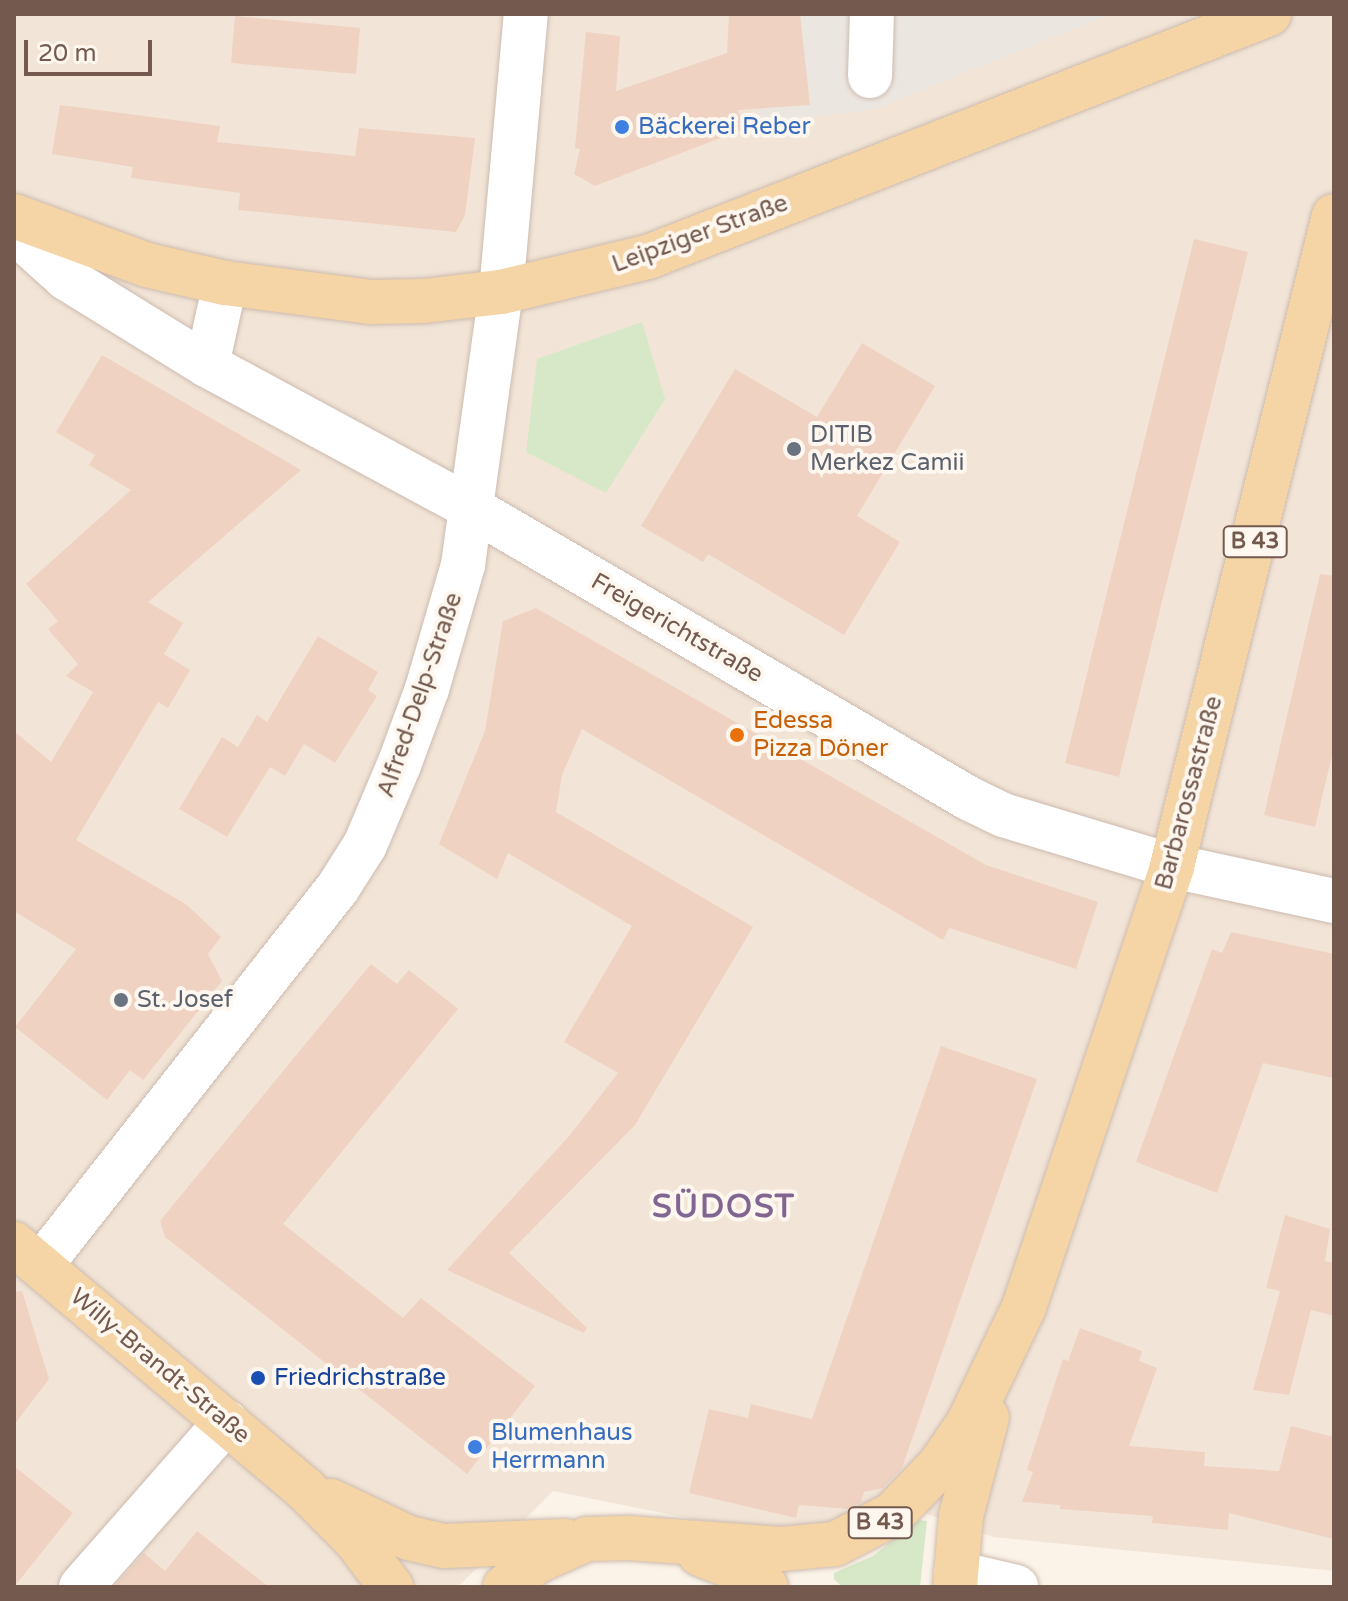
<!DOCTYPE html>
<html>
<head>
<meta charset="utf-8">
<style>
	body { margin:0 }
	#map { position:relative; width:1348px; height:1601px; overflow:hidden; background:#fbf3e8; font-family:"Varela Round",sans-serif }
	div>[style] { position:absolute }
	[style*='--x'] { left:calc(var(--x)*1px); top:calc(var(--y)*1px); width:calc(var(--w)*1px); rotate:calc(var(--a)*1deg) }
	.residential>* { inset:0; background:#f2e5d7 }
	.industrial>* { inset:0; background:#ece6e1 }
	.green>* { inset:0; background:#d6e8c7 }
	.building>* { inset:0; background:#efd2c2 }
	.roads { filter:drop-shadow(0 0 2px #cdbbaf) drop-shadow(0 0 2px #cdbbaf) }
	.minor>* { height:44px; margin:-22px; padding:0 22px; transform-origin:22px; border-radius:22px; background:#fff }
	.major>* { height:44px; margin:-22px; padding:0 22px; transform-origin:22px; border-radius:22px; background:#f5d4a5 }
	.dots>* { width:22px; height:22px; translate:-50% -50%; box-sizing:border-box; border:4px solid #fef7ef; border-radius:50% }
	span { translate:-50% -50%; white-space:nowrap; text-align:center; line-height:1.15; -webkit-text-stroke:8px #fef7ef; paint-order:stroke }
	.shield-label span { padding:2px 6px; background:#fef7ef; border:2px solid; border-radius:6px; -webkit-text-stroke-width:0 }
	.shield-label { font-size:22px; color:#745a4e; font-weight:700 }
	.shop-label { font-size:24px; color:#366cbe }
	.left { translate:0 -50%; text-align:left }
	.street-label { font-size:24px; color:#745a4e }
	.worship-label { font-size:24px; color:#5b616d }
	.food-label { font-size:24px; color:#c56008 }
	.transit-label { font-size:24px; color:#164399 }
	.district-label { font-size:32px; color:#806690; font-weight:700; letter-spacing:2px }
	.frame { position:absolute; inset:0; border:16px solid #745a4e; pointer-events:none }
	.scale { position:absolute; left:24px; top:40px; width:128px; height:36px; box-sizing:border-box; border:4px solid #745a4e; border-top:0; padding-left:10px; font-size:24px; line-height:28px; white-space:nowrap; color:#745a4e; -webkit-text-stroke:6px #fef7ef; paint-order:stroke }
</style>
</head>
<body>
<div id="map">
	<div class="residential">
		<div style="clip-path:polygon(14px 14px,766px 14px,872px 110px,1111px 14px,1334px 14px,1334px 1571px,993px 1537px,887px 1500px,846px 1525px,787px 1538px,553px 1491px,458px 1587px,14px 1587px)"></div>
	</div>
	<div class="industrial">
		<div style="clip-path:polygon(766px 14px,1111px 14px,872px 110px,759px 122px)"></div>
	</div>
	<div class="green">
		<div style="clip-path:polygon(642px 322px,665px 399px,606px 493px,526px 452px,537px 359px)"></div>
		<div style="clip-path:polygon(910px 1519px,927px 1521px,920px 1587px,842px 1587px,834px 1579px,834px 1573px,873px 1556px,894px 1539px)"></div>
	</div>
	<div class="building">
		<div style="clip-path:polygon(729px 14px,800px 14px,810px 105px,738px 110px,744px 129px,595px 186px,574px 174px,580px 149px,575px 148px,586px 32px,620px 36px,616px 91px,727px 53px)"></div>
		<div style="clip-path:polygon(235px 16px,360px 28px,356px 74px,231px 63px)"></div>
		<div style="clip-path:polygon(60px 105px,220px 126px,217px 142px,355px 156px,359px 128px,475px 138px,465px 215px,456px 232px,238px 210px,240px 193px,131px 178px,133px 167px,52px 154px)"></div>
		<div style="clip-path:polygon(1194px 239px,1248px 252px,1119px 777px,1065px 763px)"></div>
		<div style="clip-path:polygon(862px 343px,935px 386px,857px 516px,900px 542px,844px 635px,708px 554px,703px 562px,641px 526px,735px 369px,817px 417px)"></div>
		<div style="clip-path:polygon(102px 355px,301px 470px,148px 602px,183px 623px,164px 654px,190px 670px,168px 708px,158px 702px,76px 840px,187px 905px,221px 937px,208px 954px,222px 981px,143px 1080px,130px 1070px,107px 1100px,15px 1027px,76px 949px,14px 911px,14px 731px,51px 762px,93px 692px,66px 676px,78px 664px,48px 629px,58px 621px,26px 584px,131px 490px,89px 465px,95px 455px,56px 432px)"></div>
		<div style="clip-path:polygon(1320px 574px,1334px 576px,1334px 747px,1315px 827px,1264px 815px)"></div>
		<div style="clip-path:polygon(536px 608px,986px 865px,1098px 902px,1076px 969px,949px 928px,943px 940px,582px 729px,562px 775px,556px 812px,753px 927px,635px 1125px,509px 1253px,587px 1328px,584px 1333px,447px 1270px,570px 1135px,618px 1073px,564px 1042px,632px 926px,508px 853px,497px 879px,439px 844px,485px 731px,503px 621px)"></div>
		<div style="clip-path:polygon(318px 636px,378px 672px,368px 690px,377px 696px,335px 763px,304px 744px,285px 776px,270px 767px,227px 837px,179px 809px,222px 737px,238px 747px,257px 715px,267px 722px)"></div>
		<div style="clip-path:polygon(1231px 932px,1334px 954px,1334px 1078px,1263px 1063px,1217px 1193px,1136px 1162px,1212px 949px,1222px 953px)"></div>
		<div style="clip-path:polygon(371px 964px,397px 984px,409px 970px,458px 1009px,283px 1224px,403px 1318px,421px 1298px,535px 1386px,467px 1474px,165px 1237px,160px 1221px)"></div>
		<div style="clip-path:polygon(941px 1046px,1037px 1079px,902px 1468px,883px 1488px,864px 1492px,861px 1502px,849px 1509px,799px 1505px,796px 1518px,689px 1493px,709px 1409px,748px 1418px,751px 1404px,812px 1419px)"></div>
		<div style="clip-path:polygon(1285px 1215px,1330px 1229px,1325px 1261px,1334px 1263px,1334px 1316px,1311px 1310px,1289px 1395px,1253px 1390px,1280px 1291px,1266px 1288px)"></div>
		<div style="clip-path:polygon(22px 1291px,49px 1379px,14px 1425px,14px 1292px)"></div>
		<div style="clip-path:polygon(1080px 1328px,1142px 1351px,1139px 1361px,1157px 1368px,1129px 1446px,1205px 1452px,1204px 1466px,1279px 1471px,1291px 1426px,1334px 1437px,1334px 1539px,1229px 1513px,1228px 1530px,1152px 1523px,1153px 1516px,1060px 1509px,1060px 1505px,1022px 1502px,1033px 1472px,1027px 1470px,1052px 1392px,1063px 1359px,1068px 1361px)"></div>
		<div style="clip-path:polygon(14px 1466px,73px 1513px,14px 1587px)"></div>
		<div style="clip-path:polygon(197px 1531px,269px 1587px,114px 1587px,144px 1553px,165px 1571px)"></div>
	</div>
	<div class="roads">
		<div class="minor">
			<div style="--x:870;--y:76;--w:62;--a:-88.2"></div>
			<div style="--x:14;--y:231;--w:70;--a:42.1"></div>
			<div style="--x:66;--y:278;--w:166;--a:31.7"></div>
			<div style="--x:207;--y:365;--w:300;--a:28.4"></div>
			<div style="--x:471;--y:508;--w:575;--a:30.26"></div>
			<div style="--x:968;--y:798;--w:39;--a:26"></div>
			<div style="--x:1003;--y:815;--w:177;--a:16.8"></div>
			<div style="--x:1172;--y:866;--w:166;--a:12.2"></div>
			<div style="--x:207;--y:365;--w:84;--a:-77.6"></div>
			<div style="--x:41;--y:1265;--w:479;--a:-51.8"></div>
			<div style="--x:337;--y:889;--w:52;--a:-57.5"></div>
			<div style="--x:365;--y:845;--w:87;--a:-67"></div>
			<div style="--x:399;--y:765;--w:81;--a:-69.8"></div>
			<div style="--x:427;--y:689;--w:129;--a:-73.8"></div>
			<div style="--x:463;--y:565;--w:276;--a:-82.1"></div>
			<div style="--x:501;--y:292;--w:279;--a:-84.9"></div>
			<div style="--x:956;--y:1573;--w:62;--a:13.1"></div>
			<div style="--x:81;--y:1587;--w:220;--a:-48.7"></div>
		</div>
		<div class="major">
			<div style="--x:14;--y:216;--w:142;--a:20.2"></div>
			<div style="--x:147;--y:265;--w:80;--a:13"></div>
			<div style="--x:225;--y:283;--w:148;--a:7.4"></div>
			<div style="--x:372;--y:302;--w:52;--a:-1.1"></div>
			<div style="--x:424;--y:301;--w:78;--a:-6.7"></div>
			<div style="--x:501;--y:292;--w:151;--a:-13.4"></div>
			<div style="--x:648;--y:257;--w:667;--a:-21.37"></div>
			<div style="--x:14;--y:1244;--w:380;--a:40.1"></div>
			<div style="--x:305;--y:1489;--w:72;--a:45"></div>
			<div style="--x:356;--y:1540;--w:59;--a:53.3"></div>
			<div style="--x:331;--y:1501;--w:86;--a:25.4"></div>
			<div style="--x:409;--y:1538;--w:36;--a:13"></div>
			<div style="--x:444;--y:1546;--w:121;--a:-2.4"></div>
			<div style="--x:700;--y:1554;--w:52;--a:21.6"></div>
			<div style="--x:748;--y:1573;--w:23;--a:38"></div>
			<div style="--x:505;--y:1587;--w:41;--a:-39.1"></div>
			<div style="--x:537;--y:1561;--w:55;--a:-23.7"></div>
			<div style="--x:587;--y:1539;--w:41;--a:-1.4"></div>
			<div style="--x:628;--y:1538;--w:154;--a:4.1"></div>
			<div style="--x:782;--y:1549;--w:53;--a:-5.4"></div>
			<div style="--x:835;--y:1544;--w:65;--a:-27.3"></div>
			<div style="--x:893;--y:1514;--w:68;--a:-46.2"></div>
			<div style="--x:940;--y:1465;--w:50;--a:-55.7"></div>
			<div style="--x:968;--y:1424;--w:130;--a:-64.4"></div>
			<div style="--x:1024;--y:1307;--w:465;--a:-71.4"></div>
			<div style="--x:1172;--y:866;--w:670;--a:-76.01"></div>
			<div style="--x:955;--y:1587;--w:71;--a:-85.2"></div>
			<div style="--x:961;--y:1516;--w:102;--a:-75.3"></div>
		</div>
	</div>
	<div class="dots">
		<div style="left:622px;top:127px;background:#3f7fe0"></div>
		<div style="left:794px;top:449px;background:#6b7280"></div>
		<div style="left:737px;top:735px;background:#e8710a"></div>
		<div style="left:121px;top:1000px;background:#6b7280"></div>
		<div style="left:258px;top:1378px;background:#1a4fb4"></div>
		<div style="left:475px;top:1447px;background:#3f7fe0"></div>
	</div>
	<div class="shield-label">
		<span style="left:1255px;top:542px">B 43</span>
		<span style="left:880px;top:1523px">B 43</span>
	</div>
	<div class="shop-label">
		<span class="left" style="left:638px;top:127px">Bäckerei Reber</span>
		<span class="left" style="left:491px;top:1447px">Blumenhaus<br>Herrmann</span>
	</div>
	<div class="street-label">
		<span style="left:700px;top:234px;rotate:-20deg">Leipziger Straße</span>
		<span style="left:677px;top:628px;rotate:30deg">Freigerichtstraße</span>
		<span style="left:420px;top:695px;rotate:-71deg">Alfred-Delp-Straße</span>
		<span style="left:1189px;top:793px;rotate:-75deg">Barbarossastraße</span>
		<span style="left:160px;top:1366px;rotate:40deg">Willy-Brandt-Straße</span>
	</div>
	<div class="worship-label">
		<span class="left" style="left:810px;top:449px">DITIB<br>Merkez Camii</span>
		<span class="left" style="left:137px;top:1000px">St. Josef</span>
	</div>
	<div class="food-label">
		<span class="left" style="left:753px;top:735px">Edessa<br>Pizza Döner</span>
	</div>
	<div class="transit-label">
		<span class="left" style="left:274px;top:1378px">Friedrichstraße</span>
	</div>
	<div class="district-label">
		<span style="left:724px;top:1207px">SÜDOST</span>
	</div>
	<div class="frame"></div>
	<div class="scale">20 m</div>
</div>
</body>
</html>
